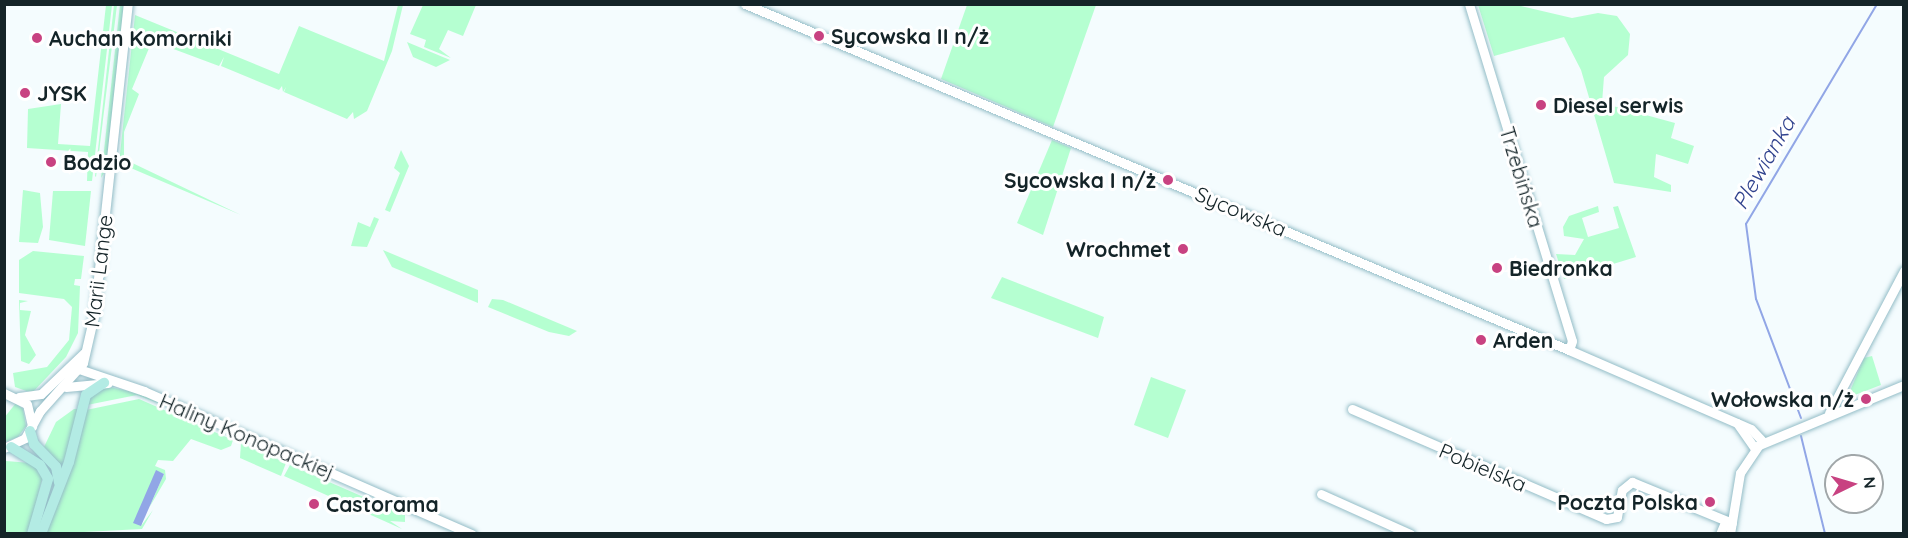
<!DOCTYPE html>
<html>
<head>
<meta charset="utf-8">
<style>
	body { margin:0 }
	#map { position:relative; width:1908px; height:538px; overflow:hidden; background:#f4fcfe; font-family:Quicksand,sans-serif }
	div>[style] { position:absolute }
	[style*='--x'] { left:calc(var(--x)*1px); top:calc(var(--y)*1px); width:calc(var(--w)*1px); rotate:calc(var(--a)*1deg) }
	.green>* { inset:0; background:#b5ffd1 }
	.water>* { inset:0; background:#91a6e6 }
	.stream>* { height:2px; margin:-1px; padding:0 1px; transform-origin:1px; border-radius:1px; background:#91a6e6 }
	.roads { filter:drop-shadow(0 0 2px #94bdc7) drop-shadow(0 0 2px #94bdc7) }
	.minor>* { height:9px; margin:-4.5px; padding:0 4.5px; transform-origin:4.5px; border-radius:4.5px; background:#fff }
	.major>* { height:10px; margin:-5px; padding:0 5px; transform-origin:5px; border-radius:5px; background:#b3ebe4 }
	.dots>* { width:16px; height:16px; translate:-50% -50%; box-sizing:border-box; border:3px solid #fff; border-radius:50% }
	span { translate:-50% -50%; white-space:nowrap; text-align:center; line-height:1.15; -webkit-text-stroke:6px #fff; paint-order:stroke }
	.poi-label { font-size:21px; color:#142428; font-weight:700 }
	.left { translate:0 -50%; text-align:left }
	.right { translate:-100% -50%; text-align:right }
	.street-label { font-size:21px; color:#142428 }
	.water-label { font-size:22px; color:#31438e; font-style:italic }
	.frame { position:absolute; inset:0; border:6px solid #142428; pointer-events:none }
	.north { position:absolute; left:1824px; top:454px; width:60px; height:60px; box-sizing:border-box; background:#fff; border:2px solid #a1a7a9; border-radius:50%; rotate:85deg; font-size:16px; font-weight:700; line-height:24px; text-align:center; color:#142428 }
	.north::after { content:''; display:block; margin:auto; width:21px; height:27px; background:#c84281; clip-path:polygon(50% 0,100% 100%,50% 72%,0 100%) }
</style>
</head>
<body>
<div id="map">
	<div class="green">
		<div style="clip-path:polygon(106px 5px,112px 5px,92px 181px,87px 181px,88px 152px,27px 148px,28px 109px,61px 104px,58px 144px,90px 146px)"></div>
		<div style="clip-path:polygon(114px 5px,117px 5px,96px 177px,95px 176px)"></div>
		<div style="clip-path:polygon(120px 5px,125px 5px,106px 170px,101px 178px)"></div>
		<div style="clip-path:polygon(398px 5px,403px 5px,392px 51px,367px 111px,354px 119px,353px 112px,347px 119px,284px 92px,286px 87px,283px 92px,282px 86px,279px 90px,221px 66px,224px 57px,219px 66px,152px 41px,132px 89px,139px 94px,124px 132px,124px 159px,241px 215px,119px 163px,135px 15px,279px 74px,299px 26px,384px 61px)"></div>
		<div style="clip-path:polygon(423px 5px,476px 5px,463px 36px,448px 30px,439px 49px,451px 58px,424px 47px,426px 40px,410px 34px)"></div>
		<div style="clip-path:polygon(967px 5px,1096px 5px,1053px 127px,941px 79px)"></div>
		<div style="clip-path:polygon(1478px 5px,1517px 5px,1572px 18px,1598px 13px,1617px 16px,1630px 34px,1628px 55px,1604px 77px,1602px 103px,1675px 123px,1671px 138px,1694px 146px,1688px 164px,1656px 154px,1654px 177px,1671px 185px,1671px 192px,1614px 183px,1581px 70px,1564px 37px,1494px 56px)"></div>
		<div style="clip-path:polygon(407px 42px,450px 60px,436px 67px,413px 57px)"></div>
		<div style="clip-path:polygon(1052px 140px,1071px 148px,1043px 235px,1017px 223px)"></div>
		<div style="clip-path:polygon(401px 150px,409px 166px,390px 212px,385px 210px,400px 173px,394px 168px)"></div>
		<div style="clip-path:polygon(23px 190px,40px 193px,43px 227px,38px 243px,19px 242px)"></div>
		<div style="clip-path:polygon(53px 191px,91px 191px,85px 246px,49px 240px)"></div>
		<div style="clip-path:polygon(1598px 206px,1599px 212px,1582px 218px,1588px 237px,1619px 228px,1613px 207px,1618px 206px,1636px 257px,1564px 279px,1556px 254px,1575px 255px,1584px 239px,1564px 236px,1563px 227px,1569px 216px)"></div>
		<div style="clip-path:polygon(374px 217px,379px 219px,367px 247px,351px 246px,358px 222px,370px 227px)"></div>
		<div style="clip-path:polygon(383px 250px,478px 290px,478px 303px,392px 267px)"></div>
		<div style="clip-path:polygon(33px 251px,84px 256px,81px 279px,75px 279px,74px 285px,80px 286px,78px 333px,66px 357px,32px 393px,15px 387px,13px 373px,47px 367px,69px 340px,72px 307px,64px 299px,19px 293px,19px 260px)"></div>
		<div style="clip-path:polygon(1002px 277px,1104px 317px,1098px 338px,991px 298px)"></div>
		<div style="clip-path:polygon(492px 299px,503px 300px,577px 331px,569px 336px,549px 332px,488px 307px)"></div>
		<div style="clip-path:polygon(19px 300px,28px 301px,20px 303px,20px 310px,31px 311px,25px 335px,36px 355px,29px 364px,21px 361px)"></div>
		<div style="clip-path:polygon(1872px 356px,1881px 385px,1847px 398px,1864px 358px)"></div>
		<div style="clip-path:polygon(1151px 377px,1186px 390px,1168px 438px,1134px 425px)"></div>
		<div style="clip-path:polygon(105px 386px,138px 393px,168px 407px,137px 395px,87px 405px,88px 397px)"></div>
		<div style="clip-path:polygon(139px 399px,233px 440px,231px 446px,221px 450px,191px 439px,173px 461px,158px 460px,155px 466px,165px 470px,166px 479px,149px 508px,164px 474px,156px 471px,141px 526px,153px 510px,142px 529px,45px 534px,77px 450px,86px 410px)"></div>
		<div style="clip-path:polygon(16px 403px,23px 409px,26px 426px,18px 437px,5px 442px,4px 418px)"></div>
		<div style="clip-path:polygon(74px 409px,81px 409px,62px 466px,44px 447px,56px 422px)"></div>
		<div style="clip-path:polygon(241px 443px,286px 463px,281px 476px,240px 458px)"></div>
		<div style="clip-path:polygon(6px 461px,31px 463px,43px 475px,29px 533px,5px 534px)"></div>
		<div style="clip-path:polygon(290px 465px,405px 515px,405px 522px,390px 521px,402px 529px,284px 476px)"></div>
	</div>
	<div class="water">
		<div style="clip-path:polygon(156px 470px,164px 474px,141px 526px,133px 523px)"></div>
	</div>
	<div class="stream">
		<div style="--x:1801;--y:418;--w:127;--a:-110.7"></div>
		<div style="--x:1756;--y:299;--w:76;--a:-97.6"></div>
		<div style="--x:1746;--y:224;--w:256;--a:-59.2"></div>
		<div style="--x:1801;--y:436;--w:101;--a:76.2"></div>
	</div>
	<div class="roads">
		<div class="minor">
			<div style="--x:745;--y:4;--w:894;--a:22.78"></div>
			<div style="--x:1569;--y:350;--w:198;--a:23.5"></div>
			<div style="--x:1751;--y:429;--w:18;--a:47"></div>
			<div style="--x:1469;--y:4;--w:352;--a:73"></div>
			<div style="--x:1572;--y:341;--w:9;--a:108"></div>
			<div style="--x:65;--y:373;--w:15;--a:-16"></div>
			<div style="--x:79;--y:369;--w:69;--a:18.7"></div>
			<div style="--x:144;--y:391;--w:358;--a:23.6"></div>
			<div style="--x:66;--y:387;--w:42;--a:-5.4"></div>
			<div style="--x:4;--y:393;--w:25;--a:26"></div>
			<div style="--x:27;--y:404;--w:23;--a:77"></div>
			<div style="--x:19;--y:397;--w:22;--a:-8"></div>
			<div style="--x:41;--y:394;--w:59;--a:-43.6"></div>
			<div style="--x:1352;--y:409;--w:277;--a:23.4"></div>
			<div style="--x:1606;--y:519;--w:11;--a:-10"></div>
			<div style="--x:1617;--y:517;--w:27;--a:-80"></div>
			<div style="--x:1622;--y:490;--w:13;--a:-39"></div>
			<div style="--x:1632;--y:482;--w:108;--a:22.3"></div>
			<div style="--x:1829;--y:413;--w:161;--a:-62.2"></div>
			<div style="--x:1737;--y:423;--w:32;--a:55"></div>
			<div style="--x:4;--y:448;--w:23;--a:-25"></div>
			<div style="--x:25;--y:438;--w:31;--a:-61"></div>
			<div style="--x:40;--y:411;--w:64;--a:-48.1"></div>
			<div style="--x:83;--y:363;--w:49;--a:-77.1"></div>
			<div style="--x:94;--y:315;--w:313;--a:-83.8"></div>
			<div style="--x:1321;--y:494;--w:98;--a:24.2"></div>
			<div style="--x:1720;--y:534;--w:13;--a:-67"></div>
			<div style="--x:1730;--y:534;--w:62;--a:-80.7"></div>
			<div style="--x:1740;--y:473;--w:34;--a:-56"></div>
			<div style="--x:1759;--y:445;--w:157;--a:-22.5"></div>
		</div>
		<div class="major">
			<div style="--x:30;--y:431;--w:14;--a:73"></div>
			<div style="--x:34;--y:444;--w:32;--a:46"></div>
			<div style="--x:56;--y:467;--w:16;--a:79"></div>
			<div style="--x:11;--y:447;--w:34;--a:32"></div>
			<div style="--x:40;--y:465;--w:16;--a:60"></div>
			<div style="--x:48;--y:479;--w:57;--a:106.2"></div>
			<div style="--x:41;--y:534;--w:77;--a:-68.7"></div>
			<div style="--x:69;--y:462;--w:69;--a:-75.8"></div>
			<div style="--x:86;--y:395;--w:22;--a:-34"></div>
		</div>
	</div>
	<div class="dots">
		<div style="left:819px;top:36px;background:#c84281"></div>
		<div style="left:37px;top:38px;background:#c84281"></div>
		<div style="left:25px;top:93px;background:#c84281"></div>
		<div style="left:1541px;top:105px;background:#c84281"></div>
		<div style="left:51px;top:162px;background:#c84281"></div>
		<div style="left:1168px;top:180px;background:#c84281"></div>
		<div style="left:1183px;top:249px;background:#c84281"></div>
		<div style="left:1497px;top:268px;background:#c84281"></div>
		<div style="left:1481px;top:340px;background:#c84281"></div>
		<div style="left:1866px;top:399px;background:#c84281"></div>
		<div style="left:1710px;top:502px;background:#c84281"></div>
		<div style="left:314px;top:504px;background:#c84281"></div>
	</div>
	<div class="poi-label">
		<span class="left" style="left:831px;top:36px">Sycowska II n/ż</span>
		<span class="left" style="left:49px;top:38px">Auchan Komorniki</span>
		<span class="left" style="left:37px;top:93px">JYSK</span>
		<span class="left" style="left:1553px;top:105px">Diesel serwis</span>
		<span class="left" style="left:63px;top:162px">Bodzio</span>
		<span class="right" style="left:1156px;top:180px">Sycowska I n/ż</span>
		<span class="right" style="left:1171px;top:249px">Wrochmet</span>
		<span class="left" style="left:1509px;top:268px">Biedronka</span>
		<span class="left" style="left:1493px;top:340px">Arden</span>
		<span class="right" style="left:1854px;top:399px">Wołowska n/ż</span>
		<span class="right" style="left:1698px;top:502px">Poczta Polska</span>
		<span class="left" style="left:326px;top:504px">Castorama</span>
	</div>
	<div class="street-label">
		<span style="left:1522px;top:177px;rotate:73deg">Trzebińska</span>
		<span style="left:1241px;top:211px;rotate:23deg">Sycowska</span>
		<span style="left:98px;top:271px;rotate:-83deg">Marii Lange</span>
		<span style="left:247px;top:436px;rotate:23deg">Haliny Konopackiej</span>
		<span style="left:1483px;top:467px;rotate:23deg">Pobielska</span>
	</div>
	<div class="water-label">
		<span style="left:1764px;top:163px;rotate:-60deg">Plewianka</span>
	</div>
	<div class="frame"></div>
	<div class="north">N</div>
</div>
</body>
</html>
